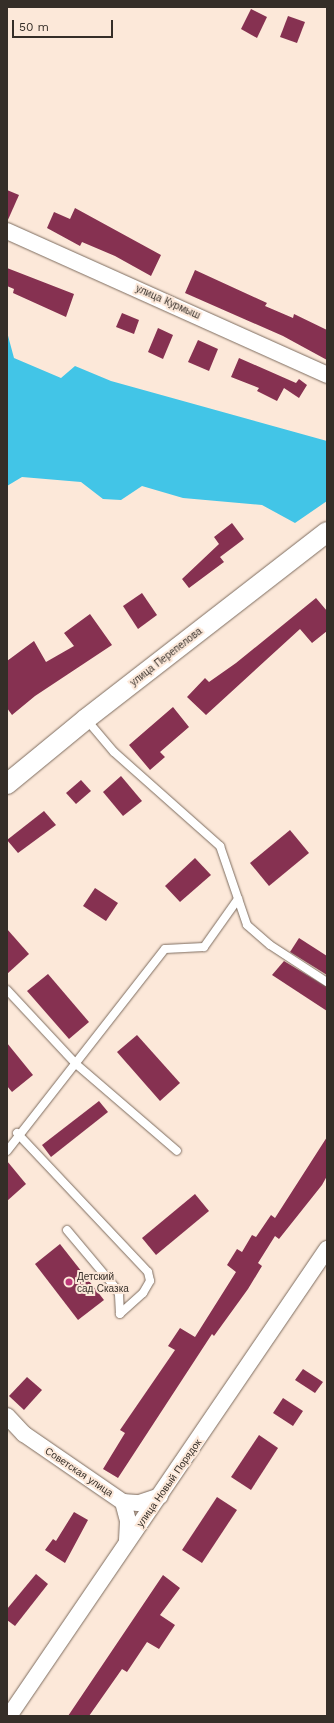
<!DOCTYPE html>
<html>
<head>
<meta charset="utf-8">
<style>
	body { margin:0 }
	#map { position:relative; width:334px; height:1723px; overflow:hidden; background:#fce8d9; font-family:"Work Sans",sans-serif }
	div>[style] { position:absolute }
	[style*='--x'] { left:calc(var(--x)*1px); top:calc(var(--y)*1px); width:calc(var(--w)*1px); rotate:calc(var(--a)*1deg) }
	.water>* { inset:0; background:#42c5e7 }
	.building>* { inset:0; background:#863151 }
	.roads { filter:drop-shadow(0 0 1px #7d6c5f) drop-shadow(0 0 1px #7d6c5f) }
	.service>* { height:8px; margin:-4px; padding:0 4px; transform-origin:4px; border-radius:4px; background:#fff }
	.minor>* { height:16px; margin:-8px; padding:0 8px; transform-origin:8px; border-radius:8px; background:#fff }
	.tertiary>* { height:20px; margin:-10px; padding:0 10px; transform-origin:10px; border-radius:10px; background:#fff }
	.dots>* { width:11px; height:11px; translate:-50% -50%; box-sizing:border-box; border:2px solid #fce8d9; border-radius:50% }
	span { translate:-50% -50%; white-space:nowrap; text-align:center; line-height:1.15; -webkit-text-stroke:4px #fce8d9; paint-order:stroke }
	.street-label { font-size:10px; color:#352e28 }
	.poi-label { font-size:10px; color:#352e28 }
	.left { translate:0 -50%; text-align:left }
	.frame { position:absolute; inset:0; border:8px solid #352e28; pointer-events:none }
	.scale { position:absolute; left:12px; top:20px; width:101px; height:18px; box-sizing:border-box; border:2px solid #352e28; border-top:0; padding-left:5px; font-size:12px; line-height:14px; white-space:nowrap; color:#352e28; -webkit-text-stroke:3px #fce8d9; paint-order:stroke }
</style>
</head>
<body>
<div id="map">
	<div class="water">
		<div style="clip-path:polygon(7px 332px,14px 358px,61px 378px,75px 366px,111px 381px,327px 441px,327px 501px,295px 523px,262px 505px,183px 498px,142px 486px,121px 500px,103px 499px,81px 482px,22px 477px,7px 486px)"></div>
	</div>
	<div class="building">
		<div style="clip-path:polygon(251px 9px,267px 17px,257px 38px,241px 29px)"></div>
		<div style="clip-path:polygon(288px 16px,305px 22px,297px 43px,280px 37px)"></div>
		<div style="clip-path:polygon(7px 190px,19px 195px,7px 222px)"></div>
		<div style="clip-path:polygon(75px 208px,161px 255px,151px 276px,115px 256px,82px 242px,80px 246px,47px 228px,54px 212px,70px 219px)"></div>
		<div style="clip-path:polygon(7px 268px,74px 294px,66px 317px,13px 293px,14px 289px,7px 286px)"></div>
		<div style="clip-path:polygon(195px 270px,267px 303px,265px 306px,293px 318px,294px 314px,327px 330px,327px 360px,283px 336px,185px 293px)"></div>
		<div style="clip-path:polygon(122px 313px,139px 320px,134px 334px,116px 327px)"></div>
		<div style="clip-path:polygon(158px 328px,173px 335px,163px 359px,148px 352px)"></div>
		<div style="clip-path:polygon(198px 340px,218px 349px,209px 371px,188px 362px)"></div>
		<div style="clip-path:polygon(239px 358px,296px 383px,299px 379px,307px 385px,299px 398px,284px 388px,277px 401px,257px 391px,259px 388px,231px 377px)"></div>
		<div style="clip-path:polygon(232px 523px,244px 539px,220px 557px,224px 562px,189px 588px,182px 579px,219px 544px,214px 537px)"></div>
		<div style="clip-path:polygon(142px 593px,157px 615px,138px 629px,123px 606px)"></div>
		<div style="clip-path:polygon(316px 598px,327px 611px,327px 631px,312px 643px,300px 629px,206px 715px,187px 697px,205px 678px,209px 682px,236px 663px)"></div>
		<div style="clip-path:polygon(90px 614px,112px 645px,35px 696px,12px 715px,7px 708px,7px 661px,34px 641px,46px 662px,74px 646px,64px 633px)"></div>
		<div style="clip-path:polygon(173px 707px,189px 727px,160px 752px,165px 757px,150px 770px,129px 745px)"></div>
		<div style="clip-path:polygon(121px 776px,142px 801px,123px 816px,103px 792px)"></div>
		<div style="clip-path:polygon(81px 780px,91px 791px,76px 804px,66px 793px)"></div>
		<div style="clip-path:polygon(44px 811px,56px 825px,18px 853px,7px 840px)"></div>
		<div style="clip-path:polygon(290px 830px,309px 853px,269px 886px,250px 863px)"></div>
		<div style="clip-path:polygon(195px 858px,211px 875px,180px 902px,165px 886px)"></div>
		<div style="clip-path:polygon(95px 888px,118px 903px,106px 921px,83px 906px)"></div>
		<div style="clip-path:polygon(7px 929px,29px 954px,7px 974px)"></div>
		<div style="clip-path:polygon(299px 938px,327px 956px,327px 975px,290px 952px)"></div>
		<div style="clip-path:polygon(284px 961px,327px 987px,327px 1011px,272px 975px)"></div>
		<div style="clip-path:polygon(48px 974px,89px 1022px,69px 1039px,27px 991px)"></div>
		<div style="clip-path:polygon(137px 1035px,180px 1083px,160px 1101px,117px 1052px)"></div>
		<div style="clip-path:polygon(7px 1043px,33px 1075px,12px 1092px,7px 1086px)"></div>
		<div style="clip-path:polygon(99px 1101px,108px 1112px,51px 1157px,42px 1145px)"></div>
		<div style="clip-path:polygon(327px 1137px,327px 1176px,322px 1185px,279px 1239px,275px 1236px,258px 1263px,262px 1266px,248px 1289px,214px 1336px,212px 1334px,118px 1478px,103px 1469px,125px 1433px,120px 1430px,175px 1350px,168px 1346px,180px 1328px,195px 1337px,236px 1272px,227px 1265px,237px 1249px,242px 1252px,252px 1235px,256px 1237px,271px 1215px,275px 1218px)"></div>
		<div style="clip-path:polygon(7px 1161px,26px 1184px,7px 1201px)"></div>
		<div style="clip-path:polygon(195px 1194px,209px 1211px,156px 1255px,142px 1238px)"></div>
		<div style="clip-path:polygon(60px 1244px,104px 1300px,78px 1320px,35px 1264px)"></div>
		<div style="clip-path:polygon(303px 1369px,323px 1382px,315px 1393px,295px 1380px)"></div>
		<div style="clip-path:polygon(27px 1377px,42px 1390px,24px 1410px,9px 1396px)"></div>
		<div style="clip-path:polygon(283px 1398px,303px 1411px,293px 1426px,273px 1413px)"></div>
		<div style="clip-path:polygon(259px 1435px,278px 1448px,251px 1490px,231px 1477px)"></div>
		<div style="clip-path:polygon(217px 1497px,237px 1510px,202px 1563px,182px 1550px)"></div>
		<div style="clip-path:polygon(74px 1512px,88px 1520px,65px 1563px,45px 1550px,53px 1539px,56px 1541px)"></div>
		<div style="clip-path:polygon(36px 1574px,48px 1584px,15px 1626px,7px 1620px,7px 1609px)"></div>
		<div style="clip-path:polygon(163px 1575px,180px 1588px,160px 1615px,175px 1625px,159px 1649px,147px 1642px,127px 1672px,122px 1669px,89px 1716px,68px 1716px)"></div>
	</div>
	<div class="roads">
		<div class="service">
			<div style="--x:86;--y:719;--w:43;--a:49.7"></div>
			<div style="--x:114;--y:752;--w:142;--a:41.6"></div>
			<div style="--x:220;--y:846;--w:83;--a:71.1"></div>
			<div style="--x:247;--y:925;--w:30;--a:41"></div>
			<div style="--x:270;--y:945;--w:68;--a:33"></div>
			<div style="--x:7;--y:990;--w:101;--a:47"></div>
			<div style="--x:76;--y:1064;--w:133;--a:40.7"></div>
			<div style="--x:17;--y:1133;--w:191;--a:46.7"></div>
			<div style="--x:148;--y:1272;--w:9;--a:77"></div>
			<div style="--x:150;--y:1281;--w:14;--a:120"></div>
			<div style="--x:143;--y:1293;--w:31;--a:138"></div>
			<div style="--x:120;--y:1314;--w:20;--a:-93"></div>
			<div style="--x:119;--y:1294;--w:9;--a:-122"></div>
			<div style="--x:114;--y:1286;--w:73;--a:-130"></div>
			<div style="--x:7;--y:1151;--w:256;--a:-52"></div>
			<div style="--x:165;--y:949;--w:39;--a:-3"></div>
			<div style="--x:204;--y:947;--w:59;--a:-54.7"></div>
		</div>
		<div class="minor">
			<div style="--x:7;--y:231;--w:351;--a:24.2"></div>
			<div style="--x:7;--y:1416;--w:25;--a:47"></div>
			<div style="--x:24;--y:1434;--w:120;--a:34.5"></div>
			<div style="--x:123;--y:1502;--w:16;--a:4"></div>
			<div style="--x:139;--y:1503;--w:22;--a:-18"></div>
			<div style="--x:123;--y:1502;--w:20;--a:75"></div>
			<div style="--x:128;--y:1521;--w:21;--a:93"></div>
			<div style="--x:9;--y:1716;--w:565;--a:-55.75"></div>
		</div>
		<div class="tertiary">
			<div style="--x:7;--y:784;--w:102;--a:-39.4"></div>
			<div style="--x:86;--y:719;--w:305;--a:-37.8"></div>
		</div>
	</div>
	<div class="dots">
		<div style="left:69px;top:1282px;background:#bd3778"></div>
	</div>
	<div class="street-label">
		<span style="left:168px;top:302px;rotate:24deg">улица Курмыш</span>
		<span style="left:166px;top:657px;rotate:-38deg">улица Перепелова</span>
		<span style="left:79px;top:1472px;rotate:34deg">Советская улица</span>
		<span style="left:169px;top:1483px;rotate:-55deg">улица Новый Порядок</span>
	</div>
	<div class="poi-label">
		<span class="left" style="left:77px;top:1282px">Детский<br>сад Сказка</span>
	</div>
	<div class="frame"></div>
	<div class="scale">50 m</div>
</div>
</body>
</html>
